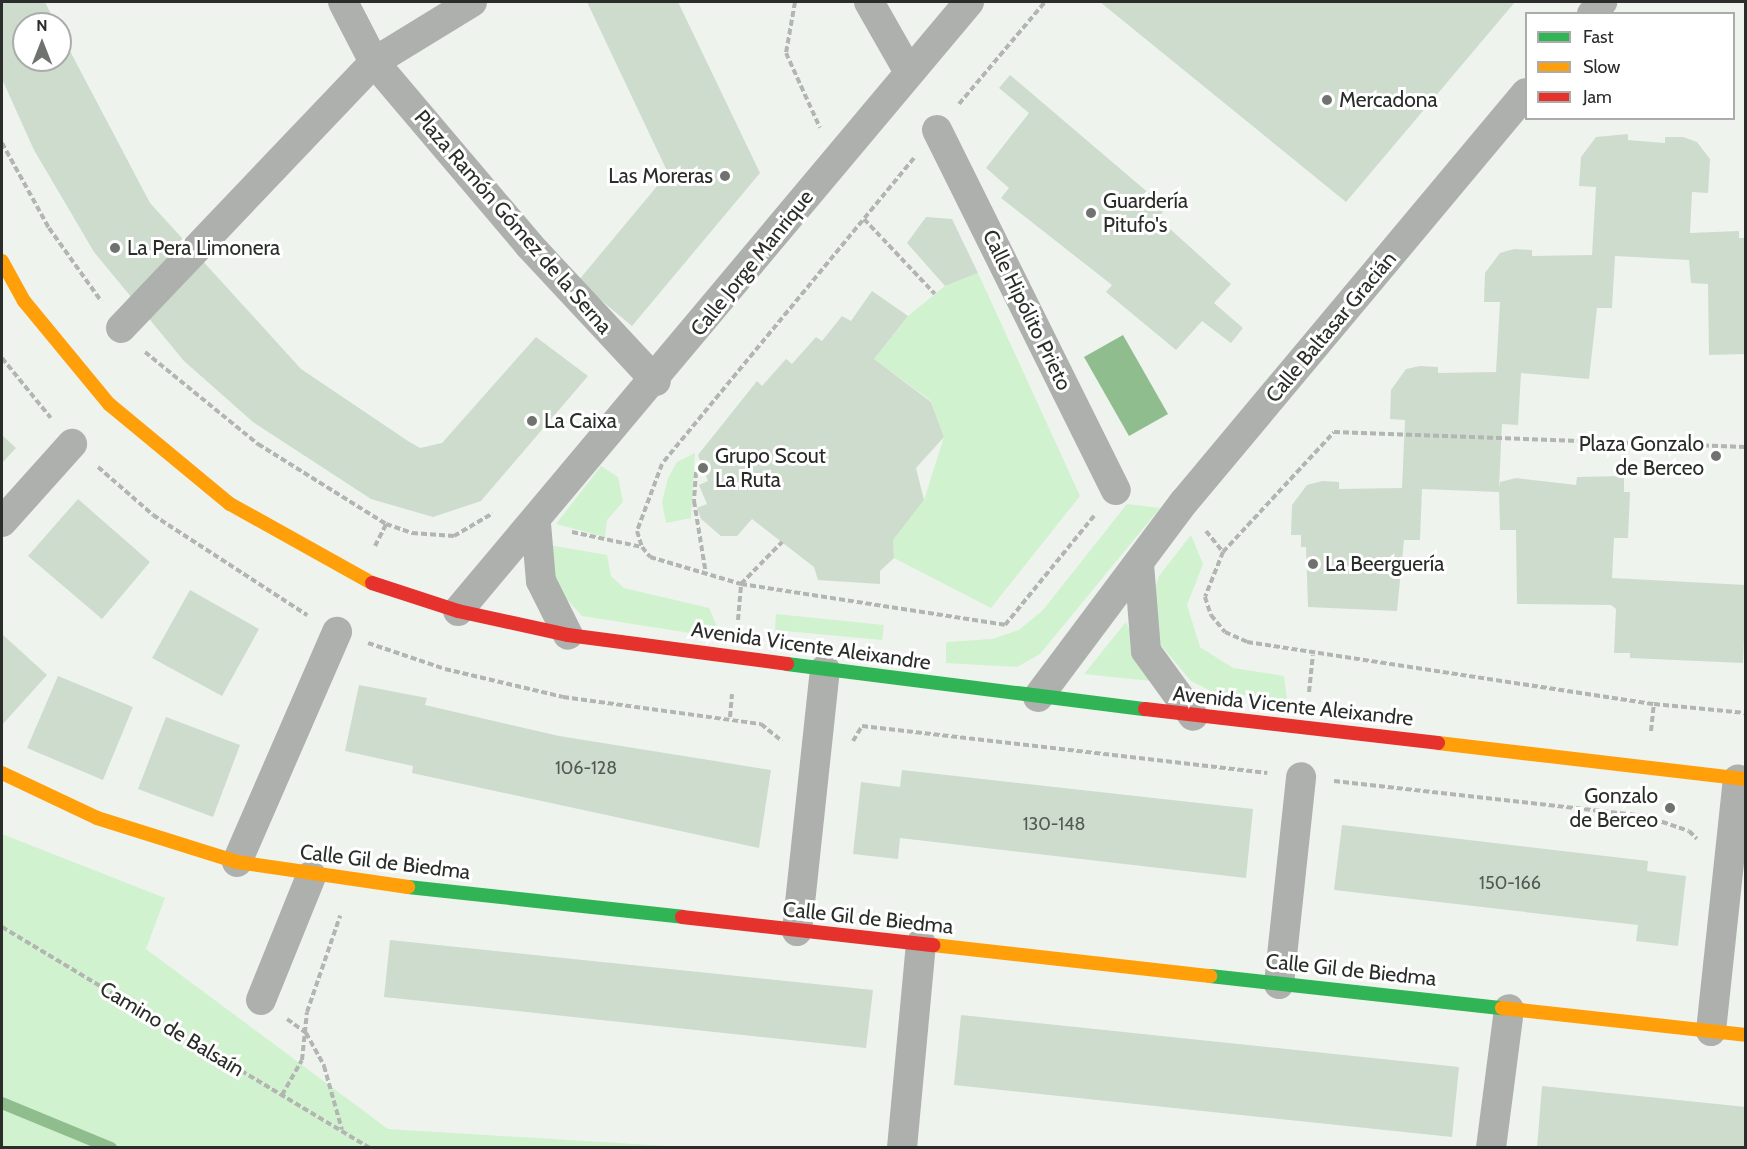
<!DOCTYPE html>
<html>
<head>
<meta charset="utf-8">
<style>
	body { margin:0 }
	#map { position:relative; width:1747px; height:1149px; overflow:hidden; background:#eef3ee; font-family:Cabin,sans-serif }
	div>[style] { position:absolute }
	[style*='--x'] { left:calc(var(--x)*1px); top:calc(var(--y)*1px); width:calc(var(--w)*1px); rotate:calc(var(--a)*1deg) }
	.green>* { inset:0; background:#d1f2cf }
	.water>* { inset:0; background:#90bd8e }
	.stream>* { height:12px; margin:-6px; padding:0 6px; transform-origin:6px; border-radius:6px; background:#90bd8e }
	.building>* { inset:0; background:#cedccd }
	.path>* { height:4px; margin-top:-2px; transform-origin:0; background:repeating-linear-gradient(90deg,#b2b5b2 0 6px,transparent 0 9px) }
	.street>* { height:30px; margin:-15px; padding:0 15px; transform-origin:15px; border-radius:15px; background:#aeb0ad }
	.fast>* { height:14px; margin:-7px; padding:0 7px; transform-origin:7px; border-radius:7px; background:#30b455 }
	.slow>* { height:14px; margin:-7px; padding:0 7px; transform-origin:7px; border-radius:7px; background:#ff9f0a }
	.jam>* { height:14px; margin:-7px; padding:0 7px; transform-origin:7px; border-radius:7px; background:#e5322d }
	.dots>* { width:16px; height:16px; translate:-50% -50%; box-sizing:border-box; border:3px solid #fff; border-radius:50% }
	span { translate:-50% -50%; white-space:nowrap; text-align:center; line-height:1.15; -webkit-text-stroke:6px #fff; paint-order:stroke }
	.number-label { font-size:18px; color:#535953 }
	.number-label span { -webkit-text-stroke-width:0 }
	.poi-label { font-size:21px; color:#2a2d2a }
	.left { translate:0 -50%; text-align:left }
	.right { translate:-100% -50%; text-align:right }
	.street-label { font-size:21px; color:#2a2d2a }
	.frame { position:absolute; inset:0; border:3px solid #2a2d2a; pointer-events:none }
	.legend { position:absolute; left:1525px; top:12px; width:210px; height:108px; box-sizing:border-box; background:#fff; border:2px solid #aaabaa; margin:0; padding:8px 10px; list-style:none; font-size:18px; color:#2a2d2a }
	.legend li { display:flex; align-items:center; gap:12px; height:30px }
	.legend b { width:30px; border:2px solid #aaabaa }
	.north { position:absolute; left:12px; top:12px; width:60px; height:60px; box-sizing:border-box; background:#fff; border:2px solid #aaabaa; border-radius:50%; rotate:0deg; font-size:16px; font-weight:700; line-height:24px; text-align:center; color:#2a2d2a }
	.north::after { content:''; display:block; margin:auto; width:21px; height:27px; background:#6f726f; clip-path:polygon(50% 0,100% 100%,50% 72%,0 100%) }
</style>
</head>
<body>
<div id="map">
	<div class="green">
		<div style="clip-path:polygon(978px 273px,1080px 496px,991px 608px,894px 558px,893px 540px,924px 500px,944px 437px,931px 401px,874px 359px,908px 316px,945px 286px)"></div>
		<div style="clip-path:polygon(695px 453px,691px 518px,666px 523px,662px 502px,668px 478px,677px 462px)"></div>
		<div style="clip-path:polygon(601px 466px,618px 477px,623px 502px,607px 520px,605px 537px,556px 524px)"></div>
		<div style="clip-path:polygon(1127px 504px,1160px 508px,1040px 654px,1017px 667px,946px 663px,946px 642px,992px 639px,1019px 630px,1043px 610px)"></div>
		<div style="clip-path:polygon(1191px 535px,1203px 564px,1187px 605px,1200px 647px,1233px 668px,1284px 676px,1287px 700px,1211px 691px,1191px 681px,1160px 644px,1151px 602px,1159px 576px)"></div>
		<div style="clip-path:polygon(549px 545px,607px 555px,611px 576px,624px 588px,709px 608px,722px 638px,582px 616px,554px 585px)"></div>
		<div style="clip-path:polygon(776px 614px,884px 625px,882px 640px,775px 630px)"></div>
		<div style="clip-path:polygon(1126px 622px,1151px 681px,1084px 674px)"></div>
		<div style="clip-path:polygon(2px 834px,165px 898px,146px 949px,388px 1129px,682px 1147px,2px 1147px)"></div>
	</div>
	<div class="water">
		<div style="clip-path:polygon(1123px 335px,1168px 414px,1129px 436px,1084px 357px)"></div>
	</div>
	<div class="stream">
		<div style="--x:2;--y:1103;--w:118;--a:22.4"></div>
	</div>
	<div class="building">
		<div style="clip-path:polygon(2px 2px,45px 2px,56px 24px,24px 24px,24px 60px,60px 60px,60px 32px,150px 203px,301px 369px,408px 441px,420px 448px,442px 443px,536px 337px,588px 376px,481px 501px,433px 517px,371px 499px,253px 422px,184px 361px,94px 252px,34px 150px,2px 79px)"></div>
		<div style="clip-path:polygon(587px 2px,678px 2px,760px 173px,632px 326px,578px 281px,668px 173px)"></div>
		<div style="clip-path:polygon(1100px 2px,1515px 2px,1346px 202px)"></div>
		<div style="clip-path:polygon(1010px 75px,1165px 207px,1159px 219px,1231px 284px,1214px 303px,1243px 328px,1231px 343px,1202px 321px,1176px 350px,1106px 292px,1112px 285px,1001px 198px,1009px 188px,986px 168px,1029px 113px,999px 88px)"></div>
		<div style="clip-path:polygon(1628px 134px,1628px 140px,1665px 143px,1665px 137px,1683px 137px,1697px 142px,1710px 159px,1708px 193px,1692px 192px,1690px 233px,1739px 231px,1739px 238px,1746px 238px,1746px 354px,1709px 355px,1708px 284px,1691px 283px,1689px 260px,1615px 256px,1612px 308px,1597px 308px,1589px 379px,1521px 373px,1518px 425px,1502px 424px,1499px 488px,1500px 482px,1516px 478px,1576px 485px,1577px 477px,1624px 476px,1624px 492px,1630px 492px,1628px 538px,1614px 538px,1612px 578px,1746px 585px,1743px 663px,1630px 658px,1630px 653px,1614px 653px,1616px 609px,1611px 605px,1517px 604px,1516px 530px,1500px 530px,1499px 492px,1422px 489px,1420px 540px,1404px 540px,1397px 611px,1308px 607px,1306px 547px,1301px 547px,1301px 535px,1291px 535px,1292px 505px,1307px 485px,1322px 481px,1339px 482px,1339px 489px,1402px 488px,1405px 420px,1390px 419px,1391px 390px,1406px 369px,1420px 366px,1438px 367px,1438px 373px,1496px 372px,1500px 302px,1484px 302px,1485px 273px,1500px 253px,1514px 249px,1532px 250px,1532px 256px,1592px 255px,1596px 187px,1579px 186px,1581px 157px,1596px 137px)"></div>
		<div style="clip-path:polygon(926px 217px,952px 219px,978px 273px,945px 286px,907px 243px)"></div>
		<div style="clip-path:polygon(872px 291px,908px 316px,874px 359px,931px 402px,944px 437px,916px 468px,924px 500px,893px 540px,894px 558px,880px 571px,880px 584px,818px 580px,814px 567px,752px 519px,737px 536px,721px 536px,701px 519px,697px 508px,707px 504px,699px 485px,708px 481px,698px 455px,757px 381px,762px 386px,786px 359px,792px 364px,816px 337px,822px 341px,842px 316px,851px 321px)"></div>
		<div style="clip-path:polygon(2px 435px,16px 448px,2px 463px)"></div>
		<div style="clip-path:polygon(78px 499px,150px 562px,102px 619px,28px 556px)"></div>
		<div style="clip-path:polygon(190px 590px,259px 629px,222px 696px,152px 658px)"></div>
		<div style="clip-path:polygon(2px 634px,47px 675px,2px 725px)"></div>
		<div style="clip-path:polygon(58px 676px,133px 707px,103px 780px,27px 748px)"></div>
		<div style="clip-path:polygon(359px 685px,427px 698px,425px 705px,559px 736px,771px 770px,759px 848px,412px 773px,413px 766px,345px 751px)"></div>
		<div style="clip-path:polygon(166px 717px,240px 745px,213px 817px,138px 789px)"></div>
		<div style="clip-path:polygon(902px 770px,1253px 809px,1246px 878px,900px 838px,898px 859px,853px 854px,861px 782px,900px 787px)"></div>
		<div style="clip-path:polygon(1342px 825px,1648px 861px,1647px 871px,1686px 876px,1678px 946px,1636px 941px,1638px 925px,1334px 890px)"></div>
		<div style="clip-path:polygon(390px 940px,873px 990px,866px 1048px,384px 997px)"></div>
		<div style="clip-path:polygon(961px 1015px,1459px 1067px,1452px 1137px,954px 1085px)"></div>
		<div style="clip-path:polygon(1542px 1086px,1746px 1107px,1746px 1148px,1537px 1148px)"></div>
	</div>
	<div class="path">
		<div style="--x:795;--y:2;--w:52;--a:100"></div>
		<div style="--x:786;--y:53;--w:82;--a:65.6"></div>
		<div style="--x:959;--y:104;--w:133;--a:-49.9"></div>
		<div style="--x:2;--y:143;--w:97;--a:61.1"></div>
		<div style="--x:49;--y:228;--w:90;--a:54.5"></div>
		<div style="--x:914;--y:158;--w:396;--a:129.5"></div>
		<div style="--x:662;--y:464;--w:72;--a:110.5"></div>
		<div style="--x:637;--y:531;--w:17;--a:73"></div>
		<div style="--x:642;--y:547;--w:13;--a:51"></div>
		<div style="--x:650;--y:557;--w:95;--a:16.5"></div>
		<div style="--x:741;--y:584;--w:267;--a:8.8"></div>
		<div style="--x:1005;--y:625;--w:141;--a:-50.8"></div>
		<div style="--x:864;--y:219;--w:103;--a:46.6"></div>
		<div style="--x:145;--y:352;--w:146;--a:39.2"></div>
		<div style="--x:258;--y:444;--w:151;--a:32"></div>
		<div style="--x:2;--y:358;--w:77;--a:50.8"></div>
		<div style="--x:98;--y:467;--w:73;--a:41.1"></div>
		<div style="--x:153;--y:515;--w:184;--a:33"></div>
		<div style="--x:703;--y:468;--w:8;--a:150"></div>
		<div style="--x:696;--y:472;--w:29;--a:94"></div>
		<div style="--x:694;--y:501;--w:74;--a:80.7"></div>
		<div style="--x:1206;--y:531;--w:27;--a:51"></div>
		<div style="--x:1223;--y:552;--w:48;--a:111.8"></div>
		<div style="--x:1205;--y:597;--w:19;--a:72"></div>
		<div style="--x:1211;--y:615;--w:22;--a:51"></div>
		<div style="--x:1225;--y:632;--w:24;--a:24"></div>
		<div style="--x:1247;--y:642;--w:412;--a:8.7"></div>
		<div style="--x:1654;--y:704;--w:92;--a:5.6"></div>
		<div style="--x:572;--y:532;--w:72;--a:12.1"></div>
		<div style="--x:375;--y:546;--w:25;--a:-63"></div>
		<div style="--x:386;--y:524;--w:28;--a:19"></div>
		<div style="--x:412;--y:533;--w:42;--a:4.1"></div>
		<div style="--x:454;--y:536;--w:45;--a:-30.5"></div>
		<div style="--x:1223;--y:552;--w:163;--a:-47.2"></div>
		<div style="--x:1334;--y:432;--w:412;--a:2.1"></div>
		<div style="--x:738;--y:620;--w:36;--a:-85"></div>
		<div style="--x:741;--y:584;--w:59;--a:-45.7"></div>
		<div style="--x:368;--y:643;--w:81;--a:18.7"></div>
		<div style="--x:445;--y:669;--w:121;--a:13.3"></div>
		<div style="--x:563;--y:697;--w:200;--a:7.8"></div>
		<div style="--x:761;--y:724;--w:27;--a:39"></div>
		<div style="--x:1309;--y:692;--w:37;--a:-84"></div>
		<div style="--x:730;--y:717;--w:23;--a:-85"></div>
		<div style="--x:1651;--y:731;--w:27;--a:-84"></div>
		<div style="--x:853;--y:741;--w:17;--a:-59"></div>
		<div style="--x:862;--y:726;--w:408;--a:6.6"></div>
		<div style="--x:1334;--y:781;--w:313;--a:6.4"></div>
		<div style="--x:1645;--y:816;--w:46;--a:18.8"></div>
		<div style="--x:1689;--y:831;--w:11;--a:45"></div>
		<div style="--x:2;--y:927;--w:429;--a:31"></div>
		<div style="--x:287;--y:1019;--w:24;--a:36"></div>
		<div style="--x:306;--y:1033;--w:38;--a:61"></div>
		<div style="--x:324;--y:1066;--w:66;--a:74.3"></div>
		<div style="--x:282;--y:1095;--w:40;--a:-60.3"></div>
		<div style="--x:302;--y:1060;--w:48;--a:-84.1"></div>
		<div style="--x:307;--y:1012;--w:102;--a:-71"></div>
	</div>
	<div class="street">
		<div style="--x:343;--y:2;--w:68;--a:62.7"></div>
		<div style="--x:374;--y:62;--w:240;--a:49.7"></div>
		<div style="--x:529;--y:245;--w:186;--a:47"></div>
		<div style="--x:869;--y:2;--w:81;--a:60.3"></div>
		<div style="--x:1592;--y:14;--w:16;--a:-50"></div>
		<div style="--x:937;--y:130;--w:402;--a:63.6"></div>
		<div style="--x:121;--y:328;--w:367;--a:-46.4"></div>
		<div style="--x:374;--y:62;--w:115;--a:-31.5"></div>
		<div style="--x:2;--y:522;--w:105;--a:-48.1"></div>
		<div style="--x:536;--y:524;--w:57;--a:85"></div>
		<div style="--x:541;--y:581;--w:60;--a:63.4"></div>
		<div style="--x:1139;--y:564;--w:87;--a:85.4"></div>
		<div style="--x:1146;--y:651;--w:80;--a:54.1"></div>
		<div style="--x:458;--y:611;--w:795;--a:-50"></div>
		<div style="--x:1038;--y:697;--w:244;--a:-53.2"></div>
		<div style="--x:1184;--y:502;--w:533;--a:-50.1"></div>
		<div style="--x:237;--y:862;--w:251;--a:-66.5"></div>
		<div style="--x:797;--y:931;--w:263;--a:-83.9"></div>
		<div style="--x:1279;--y:984;--w:208;--a:-83.9"></div>
		<div style="--x:261;--y:1000;--w:134;--a:-68"></div>
		<div style="--x:1711;--y:1031;--w:253;--a:-83.9"></div>
		<div style="--x:902;--y:1148;--w:205;--a:-84.7"></div>
		<div style="--x:1491;--y:1148;--w:140;--a:-82.6"></div>
	</div>
	<div class="fast">
		<div style="--x:787;--y:664;--w:361;--a:7.2"></div>
		<div style="--x:408;--y:887;--w:276;--a:6.2"></div>
		<div style="--x:1210;--y:976;--w:294;--a:6.3"></div>
	</div>
	<div class="slow">
		<div style="--x:2;--y:261;--w:46;--a:61.2"></div>
		<div style="--x:24;--y:301;--w:134;--a:50.5"></div>
		<div style="--x:109;--y:404;--w:157;--a:39.6"></div>
		<div style="--x:230;--y:504;--w:162;--a:29.1"></div>
		<div style="--x:1438;--y:743;--w:310;--a:6.7"></div>
		<div style="--x:2;--y:773;--w:105;--a:25.3"></div>
		<div style="--x:97;--y:818;--w:147;--a:17.4"></div>
		<div style="--x:237;--y:862;--w:173;--a:8.3"></div>
		<div style="--x:933;--y:945;--w:279;--a:6.4"></div>
		<div style="--x:1502;--y:1008;--w:245;--a:6.3"></div>
	</div>
	<div class="jam">
		<div style="--x:372;--y:583;--w:90;--a:18"></div>
		<div style="--x:458;--y:611;--w:113;--a:12.3"></div>
		<div style="--x:568;--y:635;--w:221;--a:7.5"></div>
		<div style="--x:1145;--y:709;--w:295;--a:6.6"></div>
		<div style="--x:682;--y:917;--w:253;--a:6.4"></div>
	</div>
	<div class="dots">
		<div style="left:1327px;top:100px;background:#6f726f"></div>
		<div style="left:725px;top:176px;background:#6f726f"></div>
		<div style="left:1091px;top:213px;background:#6f726f"></div>
		<div style="left:115px;top:248px;background:#6f726f"></div>
		<div style="left:532px;top:421px;background:#6f726f"></div>
		<div style="left:1716px;top:456px;background:#6f726f"></div>
		<div style="left:703px;top:468px;background:#6f726f"></div>
		<div style="left:1313px;top:564px;background:#6f726f"></div>
		<div style="left:1670px;top:808px;background:#6f726f"></div>
	</div>
	<div class="number-label">
		<span style="left:586px;top:768px">106-128</span>
		<span style="left:1054px;top:824px">130-148</span>
		<span style="left:1510px;top:883px">150-166</span>
	</div>
	<div class="poi-label">
		<span class="left" style="left:1339px;top:100px">Mercadona</span>
		<span class="right" style="left:713px;top:176px">Las Moreras</span>
		<span class="left" style="left:1103px;top:213px">Guardería<br>Pitufo's</span>
		<span class="left" style="left:127px;top:248px">La Pera Limonera</span>
		<span class="left" style="left:544px;top:421px">La Caixa</span>
		<span class="right" style="left:1704px;top:456px">Plaza Gonzalo<br>de Berceo</span>
		<span class="left" style="left:715px;top:468px">Grupo Scout<br>La Ruta</span>
		<span class="left" style="left:1325px;top:564px">La Beerguería</span>
		<span class="right" style="left:1658px;top:808px">Gonzalo<br>de Berceo</span>
	</div>
	<div class="street-label">
		<span style="left:513px;top:222px;rotate:49deg">Plaza Ramón Gómez de la Serna</span>
		<span style="left:752px;top:263px;rotate:-51deg">Calle Jorge Manrique</span>
		<span style="left:1027px;top:310px;rotate:64deg">Calle Hipólito Prieto</span>
		<span style="left:1331px;top:327px;rotate:-50deg">Calle Baltasar Gracián</span>
		<span style="left:811px;top:646px;rotate:8deg">Avenida Vicente Aleixandre</span>
		<span style="left:1293px;top:706px;rotate:6deg">Avenida Vicente Aleixandre</span>
		<span style="left:385px;top:862px;rotate:7deg">Calle Gil de Biedma</span>
		<span style="left:868px;top:918px;rotate:6deg">Calle Gil de Biedma</span>
		<span style="left:1351px;top:970px;rotate:6deg">Calle Gil de Biedma</span>
		<span style="left:172px;top:1029px;rotate:31deg">Camino de Balsaín</span>
	</div>
	<div class="frame"></div>
	<ul class="legend">
	<li><b style="height:8px;background:#30b455"></b>Fast</li>
	<li><b style="height:8px;background:#ff9f0a"></b>Slow</li>
	<li><b style="height:8px;background:#e5322d"></b>Jam</li>
	</ul>
	<div class="north">N</div>
</div>
</body>
</html>
